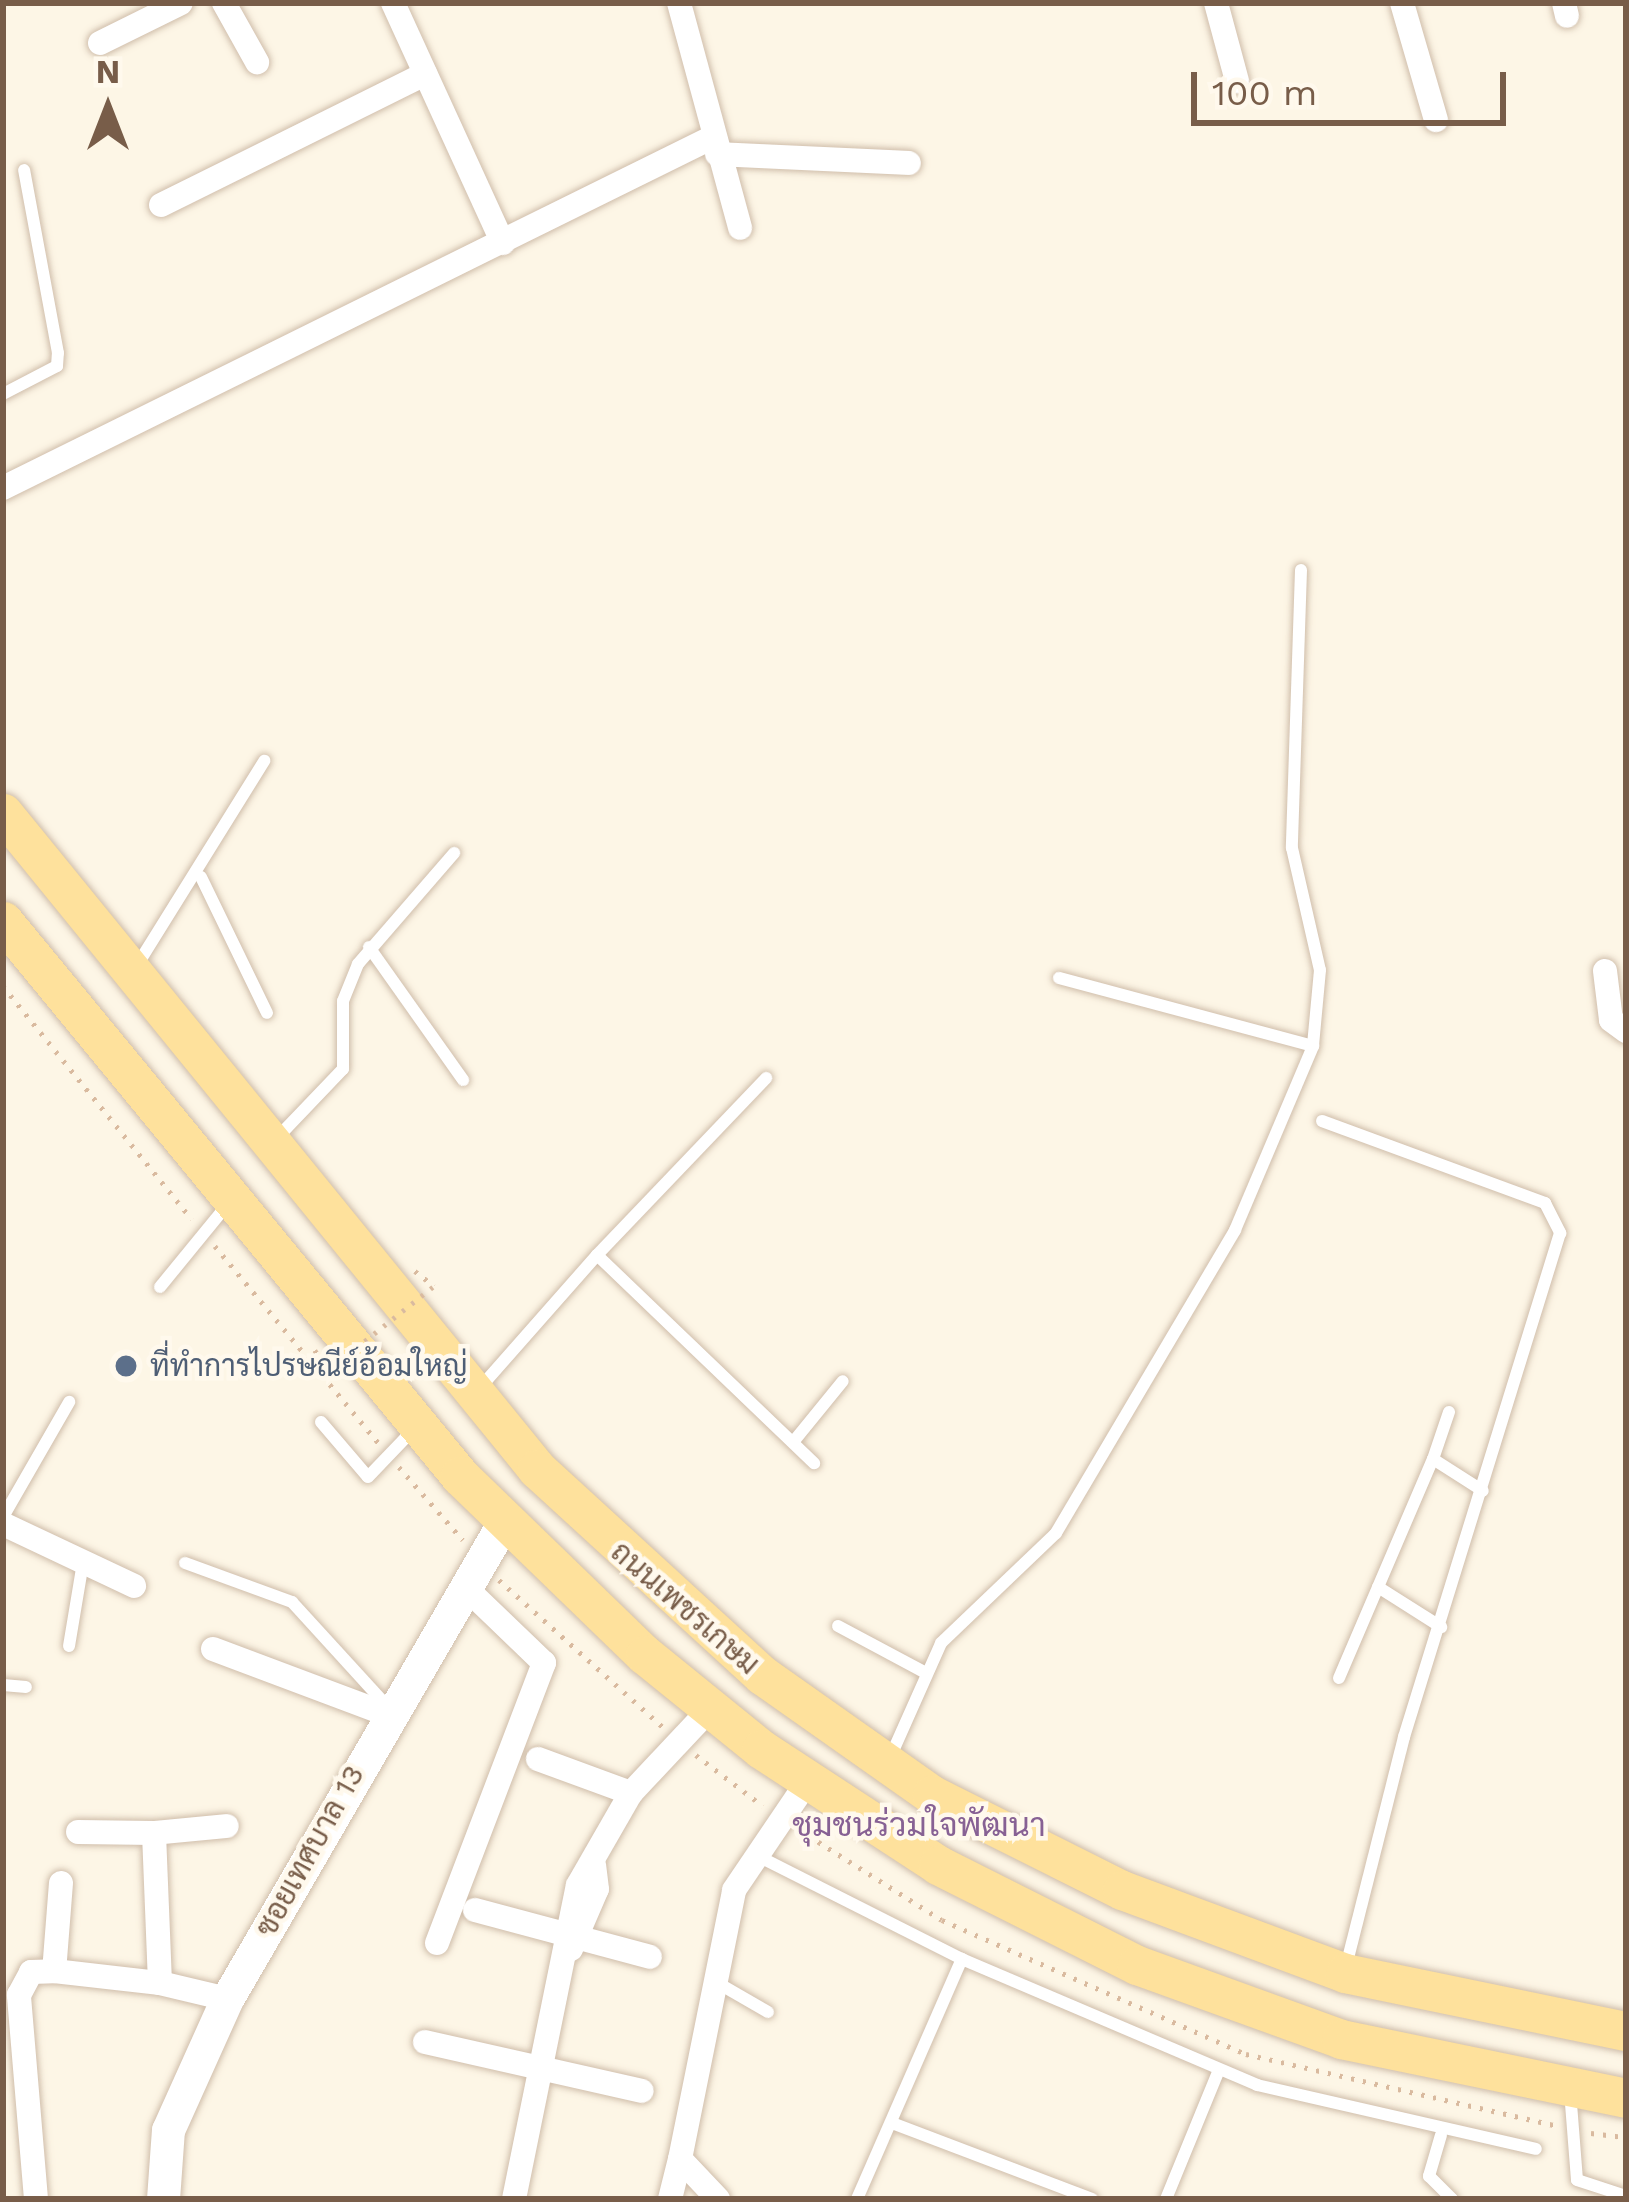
<!DOCTYPE html>
<html>
<head>
<meta charset="utf-8">
<style>
	body { margin:0 }
	#map { position:relative; width:1629px; height:2202px; overflow:hidden; background:#fdf6e6; font-family:"Work Sans",Sarabun,sans-serif }
	div>[style] { position:absolute }
	[style*='--x'] { left:calc(var(--x)*1px); top:calc(var(--y)*1px); width:calc(var(--w)*1px); rotate:calc(var(--a)*1deg) }
	.path>* { height:4.5px; margin-top:-2.25px; transform-origin:0; background:repeating-linear-gradient(90deg,#d9ba9f 0 3px,transparent 0 12px) }
	.roads { filter:drop-shadow(0 0 3px #d0beab) drop-shadow(0 0 3px #d0beab) }
	.service>* { height:12px; margin:-6px; padding:0 6px; transform-origin:6px; border-radius:6px; background:#fff }
	.minor>* { height:24px; margin:-12px; padding:0 12px; transform-origin:12px; border-radius:12px; background:#fff }
	.tertiary>* { height:33px; margin:-16.5px; padding:0 16.5px; transform-origin:16.5px; border-radius:16.5px; background:#fff }
	.primary>* { height:39px; margin:-19.5px; padding:0 19.5px; transform-origin:19.5px; border-radius:19.5px; background:#fee19c }
	.path-bridge>* { height:4.5px; margin-top:-2.25px; transform-origin:0; background:repeating-linear-gradient(90deg,#d9ba9f 0 3px,transparent 0 12px) }
	.dots>* { width:33px; height:33px; translate:-50% -50%; box-sizing:border-box; border:6px solid #fff9ed; border-radius:50% }
	span { translate:-50% -50%; white-space:nowrap; text-align:center; line-height:1.15; -webkit-text-stroke:9px #fff9ed; paint-order:stroke }
	.service-label { font-size:30px; color:#4e5e75 }
	.left { translate:0 -50%; text-align:left }
	.street-label { font-size:30px; color:#785d49 }
	.neighbourhood-label { font-size:33px; color:#876194 }
	.frame { position:absolute; inset:0; border:6px solid #785d49; pointer-events:none }
	.north { position:absolute; left:48px; top:48px; width:120px; height:120px; -webkit-text-stroke:9px #fff9ed; paint-order:stroke; rotate:0deg; font-size:33px; font-weight:700; line-height:48px; text-align:center; color:#785d49 }
	.north::after { content:''; display:block; margin:auto; width:42px; height:54px; background:#785d49; clip-path:polygon(50% 0,100% 100%,50% 72%,0 100%) }
	.scale { position:absolute; left:1191px; top:72px; width:315px; height:54px; box-sizing:border-box; border:6px solid #785d49; border-top:0; padding-left:15px; font-size:36px; line-height:42px; white-space:nowrap; color:#785d49; -webkit-text-stroke:9px #fff9ed; paint-order:stroke }
</style>
</head>
<body>
<div id="map">
	<div class="path">
		<div style="--x:3;--y:986;--w:300;--a:51"></div>
		<div style="--x:215;--y:1246;--w:259;--a:50.3"></div>
		<div style="--x:415;--y:1271;--w:24;--a:38"></div>
		<div style="--x:315;--y:1350;--w:24;--a:60"></div>
		<div style="--x:399;--y:1467;--w:97;--a:48.8"></div>
		<div style="--x:499;--y:1580;--w:222;--a:41.9"></div>
		<div style="--x:696;--y:1755;--w:84;--a:37.3"></div>
		<div style="--x:798;--y:1829;--w:170;--a:32.3"></div>
		<div style="--x:942;--y:1920;--w:332;--a:23.8"></div>
		<div style="--x:1246;--y:2054;--w:319;--a:13"></div>
		<div style="--x:1591;--y:2133;--w:35;--a:7"></div>
	</div>
	<div class="roads">
		<div class="service">
			<div style="--x:3;--y:394;--w:61;--a:-27.4"></div>
			<div style="--x:57;--y:366;--w:13;--a:-86"></div>
			<div style="--x:58;--y:353;--w:186;--a:-100.5"></div>
			<div style="--x:1301;--y:570;--w:278;--a:91.9"></div>
			<div style="--x:1292;--y:848;--w:125;--a:77.1"></div>
			<div style="--x:1320;--y:970;--w:76;--a:95.3"></div>
			<div style="--x:201;--y:877;--w:151;--a:64.1"></div>
			<div style="--x:369;--y:947;--w:163;--a:54.7"></div>
			<div style="--x:136;--y:967;--w:243;--a:-58.1"></div>
			<div style="--x:1322;--y:1121;--w:238;--a:20.2"></div>
			<div style="--x:1545;--y:1203;--w:34;--a:63"></div>
			<div style="--x:1560;--y:1233;--w:528;--a:107.2"></div>
			<div style="--x:1404;--y:1737;--w:236;--a:104.2"></div>
			<div style="--x:276;--y:1139;--w:97;--a:-46.3"></div>
			<div style="--x:343;--y:1069;--w:68;--a:-90"></div>
			<div style="--x:343;--y:1001;--w:40;--a:-68"></div>
			<div style="--x:358;--y:964;--w:147;--a:-49.1"></div>
			<div style="--x:597;--y:1255;--w:245;--a:-46.3"></div>
			<div style="--x:160;--y:1287;--w:107;--a:-50.7"></div>
			<div style="--x:478;--y:1390;--w:180;--a:-48.6"></div>
			<div style="--x:597;--y:1255;--w:301;--a:43.8"></div>
			<div style="--x:1449;--y:1412;--w:50;--a:108.8"></div>
			<div style="--x:1433;--y:1459;--w:59;--a:32.6"></div>
			<div style="--x:321;--y:1422;--w:72;--a:49.5"></div>
			<div style="--x:368;--y:1477;--w:69;--a:-46.2"></div>
			<div style="--x:794;--y:1441;--w:77;--a:-50.8"></div>
			<div style="--x:3;--y:1517;--w:133;--a:-60.1"></div>
			<div style="--x:185;--y:1563;--w:114;--a:20"></div>
			<div style="--x:292;--y:1602;--w:142;--a:47.6"></div>
			<div style="--x:1378;--y:1587;--w:75;--a:32.4"></div>
			<div style="--x:838;--y:1626;--w:100;--a:28.1"></div>
			<div style="--x:69;--y:1646;--w:85;--a:-80.5"></div>
			<div style="--x:1339;--y:1678;--w:238;--a:-66.8"></div>
			<div style="--x:3;--y:1685;--w:23;--a:5"></div>
			<div style="--x:889;--y:1760;--w:128;--a:-66"></div>
			<div style="--x:941;--y:1643;--w:159;--a:-43.7"></div>
			<div style="--x:1056;--y:1533;--w:352;--a:-59.4"></div>
			<div style="--x:1235;--y:1230;--w:200;--a:-67"></div>
			<div style="--x:1313;--y:1046;--w:263;--a:-165"></div>
			<div style="--x:754;--y:1854;--w:233;--a:26.8"></div>
			<div style="--x:962;--y:1959;--w:321;--a:23.1"></div>
			<div style="--x:1257;--y:2085;--w:286;--a:12.9"></div>
			<div style="--x:716;--y:1982;--w:60;--a:30"></div>
			<div style="--x:1570;--y:2091;--w:89;--a:85.5"></div>
			<div style="--x:1577;--y:2180;--w:52;--a:18.1"></div>
			<div style="--x:892;--y:2123;--w:214;--a:20.8"></div>
			<div style="--x:1441;--y:2135;--w:43;--a:106.3"></div>
			<div style="--x:1429;--y:2176;--w:33;--a:45"></div>
			<div style="--x:857;--y:2199;--w:262;--a:-66.4"></div>
			<div style="--x:1166;--y:2199;--w:139;--a:-67.7"></div>
		</div>
		<div class="minor">
			<div style="--x:224;--y:3;--w:68;--a:60.8"></div>
			<div style="--x:393;--y:3;--w:264;--a:65.4"></div>
			<div style="--x:679;--y:3;--w:233;--a:74.8"></div>
			<div style="--x:1216;--y:3;--w:81;--a:74.9"></div>
			<div style="--x:1402;--y:3;--w:122;--a:73.8"></div>
			<div style="--x:1564;--y:3;--w:13;--a:77"></div>
			<div style="--x:100;--y:43;--w:90;--a:-26.3"></div>
			<div style="--x:717;--y:154;--w:192;--a:2.7"></div>
			<div style="--x:161;--y:205;--w:295;--a:-26.4"></div>
			<div style="--x:3;--y:488;--w:792;--a:-26.31"></div>
			<div style="--x:1605;--y:971;--w:49;--a:83"></div>
			<div style="--x:1611;--y:1020;--w:19;--a:36"></div>
			<div style="--x:3;--y:1524;--w:145;--a:25.3"></div>
			<div style="--x:213;--y:1649;--w:185;--a:20.6"></div>
			<div style="--x:538;--y:1759;--w:99;--a:20.1"></div>
			<div style="--x:154;--y:1833;--w:73;--a:-5.5"></div>
			<div style="--x:61;--y:1883;--w:88;--a:94.5"></div>
			<div style="--x:54;--y:1971;--w:107;--a:6.5"></div>
			<div style="--x:160;--y:1983;--w:150;--a:-92.3"></div>
			<div style="--x:154;--y:1833;--w:76;--a:-179.2"></div>
			<div style="--x:475;--y:1910;--w:181;--a:15"></div>
			<div style="--x:437;--y:1943;--w:300;--a:-69.1"></div>
			<div style="--x:544;--y:1663;--w:111;--a:-136.1"></div>
			<div style="--x:571;--y:1949;--w:65;--a:-66.6"></div>
			<div style="--x:597;--y:1889;--w:24;--a:-97"></div>
			<div style="--x:160;--y:1983;--w:69;--a:13.4"></div>
			<div style="--x:425;--y:2042;--w:222;--a:12.7"></div>
			<div style="--x:36;--y:2199;--w:205;--a:-94.8"></div>
			<div style="--x:19;--y:1995;--w:26;--a:-62"></div>
			<div style="--x:31;--y:1972;--w:23;--a:-2"></div>
			<div style="--x:514;--y:2199;--w:320;--a:-78.5"></div>
			<div style="--x:578;--y:1885;--w:106;--a:-60.1"></div>
			<div style="--x:631;--y:1793;--w:115;--a:-46.8"></div>
			<div style="--x:670;--y:2199;--w:41;--a:-76"></div>
			<div style="--x:718;--y:2199;--w:55;--a:-133.5"></div>
			<div style="--x:680;--y:2159;--w:274;--a:-78.6"></div>
			<div style="--x:734;--y:1890;--w:130;--a:-55.9"></div>
		</div>
		<div class="tertiary">
			<div style="--x:163;--y:2199;--w:69;--a:-85.9"></div>
			<div style="--x:168;--y:2130;--w:144;--a:-65.8"></div>
			<div style="--x:227;--y:1999;--w:552;--a:-59.86"></div>
		</div>
		<div class="primary">
			<div style="--x:3;--y:813;--w:846;--a:50.85"></div>
			<div style="--x:537;--y:1469;--w:305;--a:42.5"></div>
			<div style="--x:762;--y:1675;--w:208;--a:35.2"></div>
			<div style="--x:932;--y:1795;--w:212;--a:26.6"></div>
			<div style="--x:1122;--y:1890;--w:238;--a:20.4"></div>
			<div style="--x:1345;--y:1973;--w:287;--a:11.7"></div>
			<div style="--x:3;--y:921;--w:719;--a:50.53"></div>
			<div style="--x:460;--y:1476;--w:257;--a:44.1"></div>
			<div style="--x:645;--y:1655;--w:149;--a:39"></div>
			<div style="--x:761;--y:1749;--w:212;--a:33.2"></div>
			<div style="--x:938;--y:1865;--w:223;--a:26.7"></div>
			<div style="--x:1137;--y:1965;--w:217;--a:19.9"></div>
			<div style="--x:1341;--y:2039;--w:291;--a:11.7"></div>
		</div>
	</div>
	<div class="path-bridge">
		<div style="--x:327;--y:1371;--w:137;--a:-38.5"></div>
	</div>
	<div class="dots">
		<div style="left:126px;top:1366px;background:#5c6f8a"></div>
	</div>
	<div class="service-label">
		<span class="left" style="left:150px;top:1366px">ที่ทำการไปรษณีย์อ้อมใหญ่</span>
	</div>
	<div class="street-label">
		<span style="left:685px;top:1608px;rotate:41deg">ถนนเพชรเกษม</span>
		<span style="left:310px;top:1851px;rotate:-61deg">ซอยเทศบาล 13</span>
	</div>
	<div class="neighbourhood-label">
		<span style="left:919px;top:1825px">ชุมชนร่วมใจพัฒนา</span>
	</div>
	<div class="frame"></div>
	<div class="north">N</div>
	<div class="scale">100 m</div>
</div>
</body>
</html>
